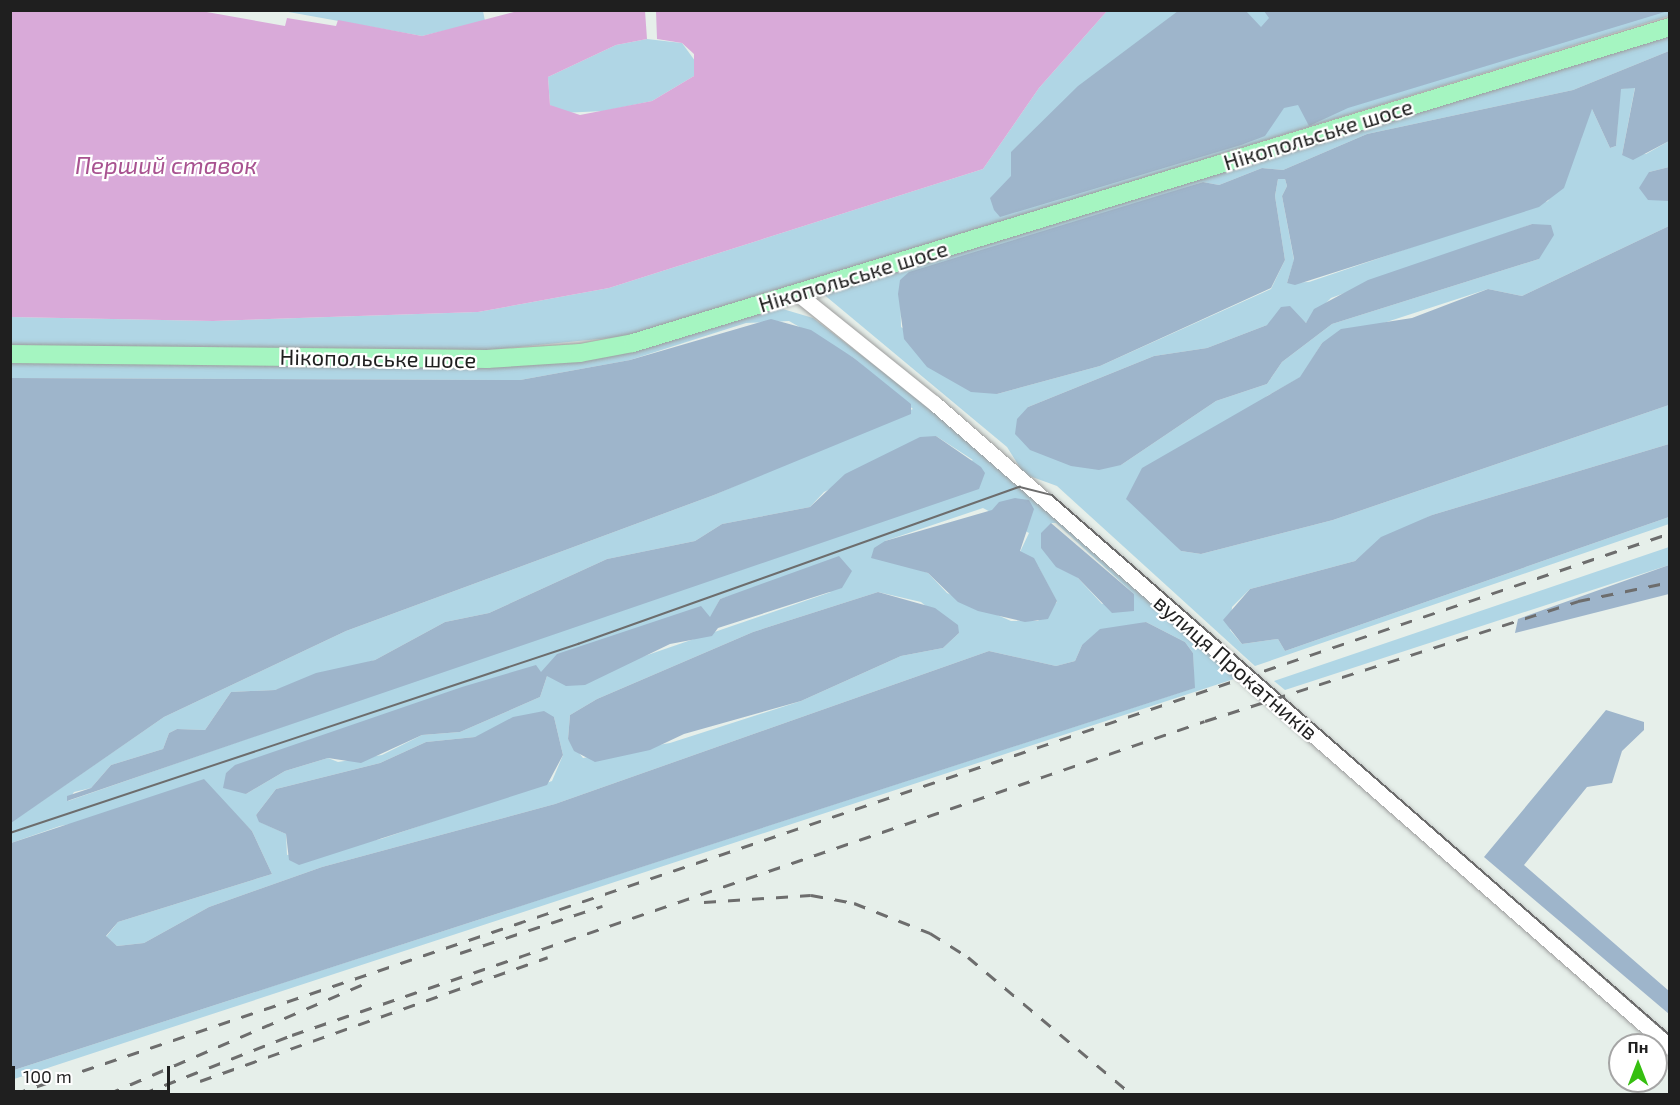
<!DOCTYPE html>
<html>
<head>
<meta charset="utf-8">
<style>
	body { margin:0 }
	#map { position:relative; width:1680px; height:1105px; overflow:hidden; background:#e6efea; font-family:"Exo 2",sans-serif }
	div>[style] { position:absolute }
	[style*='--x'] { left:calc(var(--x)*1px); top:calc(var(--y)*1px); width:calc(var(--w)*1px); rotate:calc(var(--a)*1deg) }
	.grass>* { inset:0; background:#b0d6e5 }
	.forest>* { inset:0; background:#9eb5cb }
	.water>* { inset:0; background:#d9aad9 }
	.roads { filter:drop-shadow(0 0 2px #9c9c9c) drop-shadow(0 0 2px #9c9c9c) }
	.minor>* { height:15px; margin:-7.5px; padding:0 7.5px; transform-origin:7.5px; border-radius:7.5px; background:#fff }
	.major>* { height:18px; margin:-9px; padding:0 9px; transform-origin:9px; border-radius:9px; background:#a5f5c1 }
	.tram>* { height:1.5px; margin:-0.75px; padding:0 0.75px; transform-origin:0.75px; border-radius:0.75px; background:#6d6d6d }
	.rail>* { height:3px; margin-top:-1.5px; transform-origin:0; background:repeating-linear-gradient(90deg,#6d6d6d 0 12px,transparent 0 24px) }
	span { translate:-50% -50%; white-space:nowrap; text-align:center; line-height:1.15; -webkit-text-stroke:4.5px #fff; paint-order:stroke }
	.street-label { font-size:22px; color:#1f1f1f }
	.water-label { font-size:24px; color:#a85290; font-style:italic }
	.frame { position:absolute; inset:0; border:12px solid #1f1f1f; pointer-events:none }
	.north { position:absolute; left:1608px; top:1033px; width:60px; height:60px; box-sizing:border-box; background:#fff; border:2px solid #a5a5a5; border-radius:50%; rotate:0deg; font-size:16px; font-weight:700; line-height:24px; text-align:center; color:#1f1f1f }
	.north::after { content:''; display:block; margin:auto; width:21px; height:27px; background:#36bf10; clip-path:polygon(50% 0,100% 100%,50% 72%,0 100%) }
	.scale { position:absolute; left:12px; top:1066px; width:158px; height:27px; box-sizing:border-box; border:3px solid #1f1f1f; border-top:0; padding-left:8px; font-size:18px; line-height:21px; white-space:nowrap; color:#1f1f1f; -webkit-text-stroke:4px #fff; paint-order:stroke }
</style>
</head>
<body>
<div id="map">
	<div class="grass">
		<div style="clip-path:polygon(283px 11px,483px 11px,485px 21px,422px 36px)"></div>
		<div style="clip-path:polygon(1107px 11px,1669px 11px,1669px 16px,629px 336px,487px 350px,11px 347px,11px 317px,213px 321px,478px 312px,609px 288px,983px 169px,1039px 88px)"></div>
		<div style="clip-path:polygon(evenodd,1669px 34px,1669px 51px,1573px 90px,1367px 134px,1283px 170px,1262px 168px,1219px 185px,1203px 182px,900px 280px,901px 327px,997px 394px,1100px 366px,1271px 289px,1285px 260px,1275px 196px,1278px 179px,1285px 179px,1287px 186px,1282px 196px,1294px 260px,1287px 283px,1309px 282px,1548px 201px,1581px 140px,1585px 117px,1592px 109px,1610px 148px,1616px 146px,1620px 89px,1635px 87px,1622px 155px,1646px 154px,1669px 141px,1669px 167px,1649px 172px,1669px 201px,1669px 226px,1522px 296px,1488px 289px,1322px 343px,1301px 377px,1267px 396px,1162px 530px,1181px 551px,1201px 554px,1333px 520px,1669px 405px,1669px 444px,1432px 515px,1375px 544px,1355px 561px,1250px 589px,1232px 607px,1230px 630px,1242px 644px,1278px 639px,1285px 651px,1669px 517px,1669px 524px,1255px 666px,1057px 486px,1024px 474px,1007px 447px,822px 293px,1669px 34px,1532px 224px,1539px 259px,1332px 324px,1282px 362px,1267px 384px,1216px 401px,1121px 465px,1028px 407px,1154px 356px,1207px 348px,1267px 325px,1300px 318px,1306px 323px,1331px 298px,1532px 224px)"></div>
		<div style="clip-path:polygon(647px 39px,682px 43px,698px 65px,694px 76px,652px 101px,604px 111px,561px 113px,550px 105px,548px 77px,616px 45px)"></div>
		<div style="clip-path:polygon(evenodd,776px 307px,813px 318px,930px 408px,1240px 677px,11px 1080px,11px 1071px,1194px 688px,1193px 653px,1185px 642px,1146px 622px,1082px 645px,1075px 661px,1056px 666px,989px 651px,555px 804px,322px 867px,209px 907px,144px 943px,117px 946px,106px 937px,118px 922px,272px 874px,252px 831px,218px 796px,60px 826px,11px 843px,10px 823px,164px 717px,346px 631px,714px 495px,913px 409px,854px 358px,789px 321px,746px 323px,630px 360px,520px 380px,11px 378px,11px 363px,487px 365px,776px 307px,936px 436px,973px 460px,742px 567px,68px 801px,74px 792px,91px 788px,111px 765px,163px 749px,169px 733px,177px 729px,205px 730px,231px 692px,275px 690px,375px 660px,445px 622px,489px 613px,607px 559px,695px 541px,722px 524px,810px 507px,824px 492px,936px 436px,776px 307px,983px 508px,1029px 533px,1020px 552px,1038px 566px,1057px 602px,1038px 621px,1011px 621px,947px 593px,928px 573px,897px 562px,885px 541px,983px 508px,776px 307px,1051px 523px,1056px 523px,1134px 594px,1102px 604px,1078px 578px,1051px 523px,776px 307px,831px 592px,627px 662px,547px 676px,540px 697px,460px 732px,422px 735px,382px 755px,338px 762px,328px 758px,285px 771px,246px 794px,226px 773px,710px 619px,720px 599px,733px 595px,831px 592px,776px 307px,878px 592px,921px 602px,959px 633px,943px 648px,901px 656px,801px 701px,670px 743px,583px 758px,568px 739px,570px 715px,597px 699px,753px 632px,878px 592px,776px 307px,554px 717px,563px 755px,552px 781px,381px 839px,287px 855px,286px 834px,260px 822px,256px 815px,276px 789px,380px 763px,426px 742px,475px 737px,554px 717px)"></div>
		<div style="clip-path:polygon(1669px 547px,1669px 565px,1285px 690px,1274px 681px)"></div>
	</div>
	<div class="forest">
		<div style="clip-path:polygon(1264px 11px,1264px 10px,1668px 11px,1348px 108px,1309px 126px,1298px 105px,1284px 108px,1265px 136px,1241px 145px,1000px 217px,994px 210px,990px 198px,1011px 176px,1011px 152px,1078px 86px,1178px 11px,1246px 11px,1261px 27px,1269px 18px)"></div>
		<div style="clip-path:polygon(1669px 51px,1669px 141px,1633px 160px,1622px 155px,1635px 88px,1621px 89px,1616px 146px,1610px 148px,1592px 109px,1564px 188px,1539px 207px,1295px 285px,1287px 283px,1294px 259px,1282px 196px,1287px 186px,1285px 179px,1278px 179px,1275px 196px,1285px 260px,1271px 288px,1100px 366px,997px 394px,971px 392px,927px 367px,904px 339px,898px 294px,900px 280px,909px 272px,1203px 182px,1219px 185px,1262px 168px,1283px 170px,1367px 134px,1573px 90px)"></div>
		<div style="clip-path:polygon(1669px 167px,1669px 201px,1648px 200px,1639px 188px,1649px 172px)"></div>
		<div style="clip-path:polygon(1532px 224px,1551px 225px,1554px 235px,1539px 259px,1332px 324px,1282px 362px,1267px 384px,1216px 401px,1121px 465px,1099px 470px,1071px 466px,1030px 450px,1015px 434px,1017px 419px,1028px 407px,1154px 356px,1207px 348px,1267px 325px,1281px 307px,1290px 306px,1306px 323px,1314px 309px,1368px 280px)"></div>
		<div style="clip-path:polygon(1669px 226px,1669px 405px,1333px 520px,1201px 554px,1181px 551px,1126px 499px,1142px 468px,1300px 377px,1322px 343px,1341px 329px,1412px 318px,1488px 289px,1522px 296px)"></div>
		<div style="clip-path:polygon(771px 319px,811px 330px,854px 358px,911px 404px,911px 414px,714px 495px,346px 631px,164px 717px,11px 823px,11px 378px,520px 380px,630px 360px)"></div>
		<div style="clip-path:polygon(936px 436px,981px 467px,985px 473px,979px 489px,67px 801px,67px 796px,91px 788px,111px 765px,163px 749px,169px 733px,177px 729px,205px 730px,231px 692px,275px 690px,316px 673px,375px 660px,445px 622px,489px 613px,607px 559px,695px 541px,722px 524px,810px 507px,845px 474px,920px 437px)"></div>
		<div style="clip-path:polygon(1669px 444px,1669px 517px,1285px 651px,1278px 639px,1242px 644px,1223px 620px,1250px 589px,1355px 561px,1381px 537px,1432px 515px)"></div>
		<div style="clip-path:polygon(1015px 498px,1029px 500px,1034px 509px,1020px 551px,1034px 558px,1057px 601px,1048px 619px,1025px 622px,978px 611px,958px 602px,928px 573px,871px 558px,874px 548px,885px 541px,992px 510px,999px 502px)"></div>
		<div style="clip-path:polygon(1051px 523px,1134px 594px,1134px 611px,1112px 613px,1078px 578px,1056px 567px,1041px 548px,1041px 533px)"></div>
		<div style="clip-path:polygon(839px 556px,852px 571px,842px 588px,718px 628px,712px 636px,670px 644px,585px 685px,566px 686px,547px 676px,540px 697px,460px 732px,422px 735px,361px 763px,328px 758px,285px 771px,246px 794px,223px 788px,226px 773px,235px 765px,462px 687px,536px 665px,541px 672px,557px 654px,701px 606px,710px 617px,720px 599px)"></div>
		<div style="clip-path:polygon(1669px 565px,1669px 594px,1515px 633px,1518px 619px)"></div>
		<div style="clip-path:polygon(878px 592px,935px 608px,958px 625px,959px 633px,943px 648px,901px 656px,801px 701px,684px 734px,650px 750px,595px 762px,574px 751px,568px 739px,570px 715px,597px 699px,753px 632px)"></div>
		<div style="clip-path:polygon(1146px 622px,1185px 642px,1193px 653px,1195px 688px,11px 1071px,11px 843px,204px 779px,252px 831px,272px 874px,118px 922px,106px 936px,117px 946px,144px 943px,209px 907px,322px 867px,555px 804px,989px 651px,1056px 666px,1075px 661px,1082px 645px,1100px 629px)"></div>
		<div style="clip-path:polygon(1606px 710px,1644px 722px,1644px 730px,1622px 751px,1612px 783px,1587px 787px,1524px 865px,1669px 991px,1669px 1014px,1484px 857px)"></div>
		<div style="clip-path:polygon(544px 711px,554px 717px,563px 755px,547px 785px,299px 865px,289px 860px,286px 834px,259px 822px,256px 815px,276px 789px,380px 763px,426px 742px,475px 737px,513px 717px)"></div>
	</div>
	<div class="water">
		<div style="clip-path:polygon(544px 11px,645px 11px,647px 39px,616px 45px,548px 77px,550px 105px,580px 115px,652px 101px,694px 76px,694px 54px,682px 43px,657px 39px,656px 11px,1107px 11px,1039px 88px,983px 169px,609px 288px,478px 312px,213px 321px,11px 317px,11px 11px,201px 11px,285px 26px,287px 18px,336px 26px,338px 20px,422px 36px,518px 11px)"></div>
	</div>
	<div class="roads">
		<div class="minor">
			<div style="--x:797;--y:293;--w:176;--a:38.8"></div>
			<div style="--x:934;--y:403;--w:978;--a:41.19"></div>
		</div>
		<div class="major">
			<div style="--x:10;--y:354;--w:477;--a:0.6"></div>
			<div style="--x:487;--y:359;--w:93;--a:-3.7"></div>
			<div style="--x:580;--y:353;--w:54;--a:-10.7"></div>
			<div style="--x:633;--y:343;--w:1084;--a:-16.95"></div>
		</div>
	</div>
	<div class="tram">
		<div style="--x:10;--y:833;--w:599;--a:-18.4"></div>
		<div style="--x:578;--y:644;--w:469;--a:-19.6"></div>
		<div style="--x:1020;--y:487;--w:33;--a:14"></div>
		<div style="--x:1052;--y:495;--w:821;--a:41.15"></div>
	</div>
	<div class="rail">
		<div style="--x:704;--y:902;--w:107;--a:-3.7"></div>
		<div style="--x:811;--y:895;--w:44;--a:10.5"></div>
		<div style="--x:854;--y:903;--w:82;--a:21.5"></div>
		<div style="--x:930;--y:933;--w:45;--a:32.3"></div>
		<div style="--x:968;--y:957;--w:213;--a:40"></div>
		<div style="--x:460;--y:953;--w:150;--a:-18.3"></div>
		<div style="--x:200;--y:1081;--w:369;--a:-19.6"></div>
		<div style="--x:14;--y:1094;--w:1748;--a:-18.71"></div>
		<div style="--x:108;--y:1094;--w:279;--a:-23.3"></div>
		<div style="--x:142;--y:1094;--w:161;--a:-21.5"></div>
		<div style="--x:292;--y:1035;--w:965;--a:-18.98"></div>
		<div style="--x:1205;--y:721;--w:392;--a:-17.8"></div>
		<div style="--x:1578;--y:601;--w:94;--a:-11.7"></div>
	</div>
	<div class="street-label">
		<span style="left:1318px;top:134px;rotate:-17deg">Нікопольське шосе</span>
		<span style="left:853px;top:276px;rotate:-17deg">Нікопольське шосе</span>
		<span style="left:378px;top:358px;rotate:1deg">Нікопольське шосе</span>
		<span style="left:1236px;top:667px;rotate:41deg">вулиця Прокатників</span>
	</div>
	<div class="water-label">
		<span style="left:166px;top:165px">Перший ставок</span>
	</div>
	<div class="frame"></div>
	<div class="north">Пн</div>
	<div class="scale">100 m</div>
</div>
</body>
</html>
